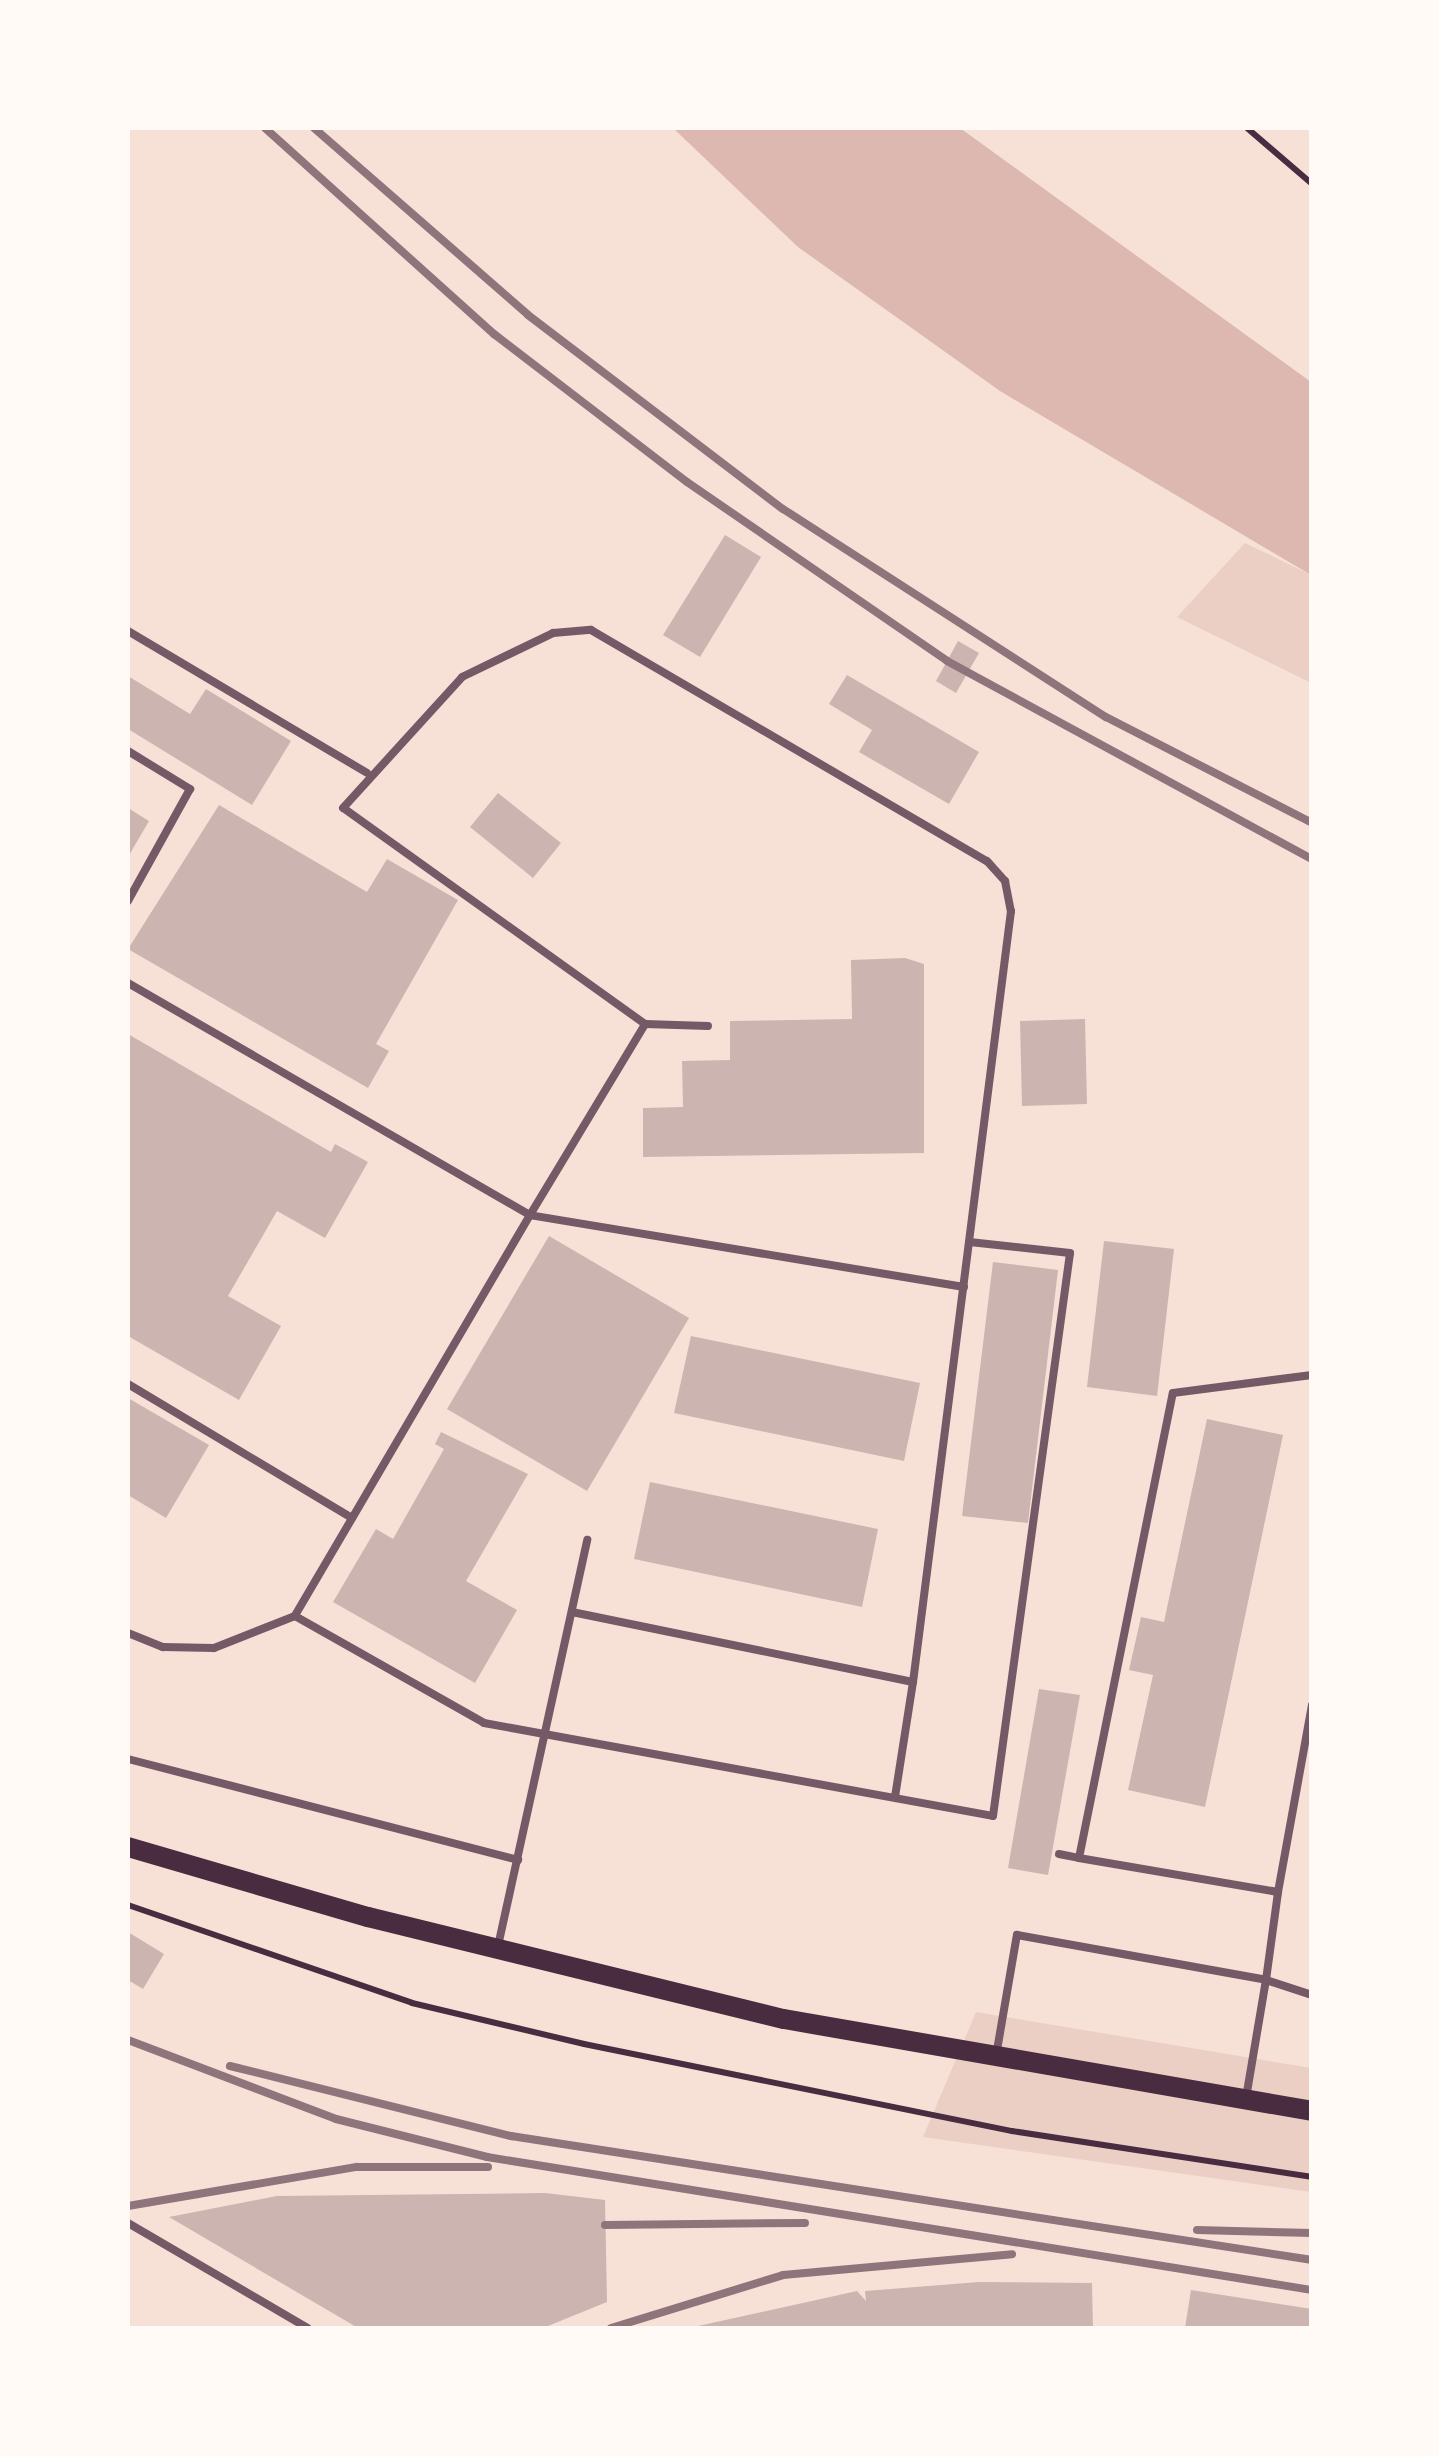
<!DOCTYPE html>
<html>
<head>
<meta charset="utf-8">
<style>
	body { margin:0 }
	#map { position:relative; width:1439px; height:2456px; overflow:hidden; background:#f7e1d7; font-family:"Alegreya Sans",sans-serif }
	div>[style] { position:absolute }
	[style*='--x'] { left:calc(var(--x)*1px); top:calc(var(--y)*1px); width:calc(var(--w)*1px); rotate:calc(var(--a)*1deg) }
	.green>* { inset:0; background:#ebcfc5 }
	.water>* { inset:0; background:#dcb8b0 }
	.building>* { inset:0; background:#ccb4b1 }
	.path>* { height:6px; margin:-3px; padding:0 3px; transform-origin:3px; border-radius:3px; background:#4a2c40 }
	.service>* { height:8px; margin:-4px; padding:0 4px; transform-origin:4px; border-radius:4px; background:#755966 }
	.secondary>* { height:20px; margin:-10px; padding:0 10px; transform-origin:10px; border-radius:10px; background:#4a2c40 }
	.rail>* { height:8px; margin:-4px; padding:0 4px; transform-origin:4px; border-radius:4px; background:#8f747c }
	span { translate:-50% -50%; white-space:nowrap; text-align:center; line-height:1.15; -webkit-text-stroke:8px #fffaf5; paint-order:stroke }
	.frame { position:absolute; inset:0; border:130px solid #fffaf5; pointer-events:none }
</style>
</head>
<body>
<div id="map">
	<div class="green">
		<div style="clip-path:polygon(1245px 543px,1311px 575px,1311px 683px,1177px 617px)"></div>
		<div style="clip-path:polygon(976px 2012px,1311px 2068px,1311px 2192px,923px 2137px)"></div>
	</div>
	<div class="water">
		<div style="clip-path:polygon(673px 128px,960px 128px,1311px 382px,1311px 575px,1000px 391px,798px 247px)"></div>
	</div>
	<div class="building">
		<div style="clip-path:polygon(725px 535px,761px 557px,700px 657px,663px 635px)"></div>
		<div style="clip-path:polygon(958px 641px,979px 653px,956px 693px,936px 681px)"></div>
		<div style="clip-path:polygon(847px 675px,979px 752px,949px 804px,859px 752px,872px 730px,829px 704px)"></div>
		<div style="clip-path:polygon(128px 676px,190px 714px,206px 689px,291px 741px,252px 805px,128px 729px)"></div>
		<div style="clip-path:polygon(498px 793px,561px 843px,533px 878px,470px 827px)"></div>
		<div style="clip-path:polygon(219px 805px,367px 892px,387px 859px,458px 900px,376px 1044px,389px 1051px,368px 1088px,128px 949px)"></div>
		<div style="clip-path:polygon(128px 808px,149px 821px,128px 857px)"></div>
		<div style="clip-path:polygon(905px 958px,924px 964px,924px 1153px,643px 1157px,643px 1108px,683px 1107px,682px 1061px,730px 1060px,730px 1021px,852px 1019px,851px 960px)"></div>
		<div style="clip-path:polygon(1085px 1019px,1087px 1104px,1022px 1106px,1020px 1021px)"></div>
		<div style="clip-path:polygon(128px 1034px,331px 1152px,335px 1144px,368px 1162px,325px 1238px,277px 1211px,228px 1296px,281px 1326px,239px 1400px,128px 1336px)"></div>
		<div style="clip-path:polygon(549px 1236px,689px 1318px,587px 1491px,447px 1409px)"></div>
		<div style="clip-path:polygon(1104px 1241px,1174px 1249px,1157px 1396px,1087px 1387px)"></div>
		<div style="clip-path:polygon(993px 1262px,1058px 1270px,1028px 1523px,962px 1516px)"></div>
		<div style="clip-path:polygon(691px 1336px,920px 1383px,904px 1461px,674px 1413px)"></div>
		<div style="clip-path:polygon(128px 1398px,209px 1445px,166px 1518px,128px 1495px)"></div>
		<div style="clip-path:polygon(1207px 1419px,1283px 1435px,1205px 1807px,1128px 1790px,1153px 1675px,1129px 1670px,1141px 1617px,1164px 1622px)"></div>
		<div style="clip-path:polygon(441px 1432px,528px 1474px,466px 1581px,517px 1610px,475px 1683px,333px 1602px,376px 1529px,393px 1539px,444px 1449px,435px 1444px)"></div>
		<div style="clip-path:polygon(650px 1482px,878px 1529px,862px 1607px,634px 1559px)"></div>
		<div style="clip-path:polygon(1039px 1689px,1080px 1695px,1048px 1875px,1008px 1868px)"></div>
		<div style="clip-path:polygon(128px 1932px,164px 1954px,143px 1989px,128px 1980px)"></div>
		<div style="clip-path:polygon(545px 2193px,605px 2200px,607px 2302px,543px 2328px,358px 2328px,169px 2217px,277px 2196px)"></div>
		<div style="clip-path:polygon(979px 2282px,1092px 2283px,1093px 2328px,689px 2328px,857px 2291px,866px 2301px,865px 2291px)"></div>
		<div style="clip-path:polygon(1191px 2290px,1312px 2309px,1312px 2328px,1185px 2328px)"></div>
	</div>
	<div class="path">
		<div style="--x:1247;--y:128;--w:86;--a:40.7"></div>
		<div style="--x:128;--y:1905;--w:300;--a:19"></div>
		<div style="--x:412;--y:2003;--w:177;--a:13.4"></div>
		<div style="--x:584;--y:2044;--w:437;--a:11.5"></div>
		<div style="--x:1012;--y:2131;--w:304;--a:8.7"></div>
	</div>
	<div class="service">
		<div style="--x:128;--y:631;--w:278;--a:30.7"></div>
		<div style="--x:128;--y:751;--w:73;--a:31.5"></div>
		<div style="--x:190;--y:789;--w:128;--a:119"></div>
		<div style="--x:128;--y:983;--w:464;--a:30"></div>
		<div style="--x:530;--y:1215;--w:223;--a:-58.9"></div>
		<div style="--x:645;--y:1024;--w:63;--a:1.8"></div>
		<div style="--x:645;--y:1024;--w:371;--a:-144.4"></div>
		<div style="--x:343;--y:808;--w:177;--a:-47.7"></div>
		<div style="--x:462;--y:677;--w:101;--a:-25.8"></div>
		<div style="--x:553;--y:633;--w:38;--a:-5"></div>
		<div style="--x:591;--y:630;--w:458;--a:30.3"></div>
		<div style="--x:987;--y:861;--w:27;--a:48"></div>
		<div style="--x:1005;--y:881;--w:31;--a:79"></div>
		<div style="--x:1011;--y:911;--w:777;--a:97.24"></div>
		<div style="--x:964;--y:1287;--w:440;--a:-170.6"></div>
		<div style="--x:530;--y:1215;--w:465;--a:120.4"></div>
		<div style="--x:295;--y:1616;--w:217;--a:29.5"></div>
		<div style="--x:484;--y:1723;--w:517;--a:10.35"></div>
		<div style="--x:993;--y:1816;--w:568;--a:-82.21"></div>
		<div style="--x:1070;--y:1253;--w:101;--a:-173.7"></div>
		<div style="--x:128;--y:1384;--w:261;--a:30.9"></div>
		<div style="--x:572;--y:1612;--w:348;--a:11.6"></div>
		<div style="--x:913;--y:1682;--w:116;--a:98.9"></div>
		<div style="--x:128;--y:1633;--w:38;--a:22"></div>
		<div style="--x:163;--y:1647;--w:51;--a:1.1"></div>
		<div style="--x:214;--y:1648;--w:87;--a:-21.6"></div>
		<div style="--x:128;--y:1759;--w:403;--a:14.5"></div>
		<div style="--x:1059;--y:1854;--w:20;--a:11"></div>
		<div style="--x:1278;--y:1892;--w:190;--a:-79.7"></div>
		<div style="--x:498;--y:1946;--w:416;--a:-77.6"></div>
		<div style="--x:996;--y:2056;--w:123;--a:-80.2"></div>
		<div style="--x:1017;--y:1935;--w:253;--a:10.2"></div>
		<div style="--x:1266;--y:1980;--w:89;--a:-82.2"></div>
		<div style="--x:1278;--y:1892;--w:202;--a:-170.3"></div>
		<div style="--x:1079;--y:1858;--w:474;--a:-78.6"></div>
		<div style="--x:1173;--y:1393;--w:140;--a:-7.4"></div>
		<div style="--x:1246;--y:2098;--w:120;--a:-80.4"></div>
		<div style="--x:1266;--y:1980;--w:48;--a:18.1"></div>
		<div style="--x:128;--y:2223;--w:208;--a:30.3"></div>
	</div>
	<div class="secondary">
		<div style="--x:128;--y:1847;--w:250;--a:16.3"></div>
		<div style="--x:368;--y:1917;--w:428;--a:13.8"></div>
		<div style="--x:784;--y:2019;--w:536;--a:9.88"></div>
	</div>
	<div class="rail">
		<div style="--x:265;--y:128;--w:308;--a:42"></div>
		<div style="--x:494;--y:334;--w:243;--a:37.5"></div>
		<div style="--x:687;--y:482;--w:316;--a:34.5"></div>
		<div style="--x:947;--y:661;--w:415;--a:28.5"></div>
		<div style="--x:314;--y:128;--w:284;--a:41.1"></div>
		<div style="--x:528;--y:315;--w:320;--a:37.3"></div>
		<div style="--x:783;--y:509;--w:384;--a:32.8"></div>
		<div style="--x:1106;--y:717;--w:232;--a:27.2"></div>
		<div style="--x:128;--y:2040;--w:222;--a:20.8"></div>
		<div style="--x:336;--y:2119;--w:156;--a:14.1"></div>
		<div style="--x:487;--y:2157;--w:836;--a:9.16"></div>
		<div style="--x:230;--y:2066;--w:290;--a:14"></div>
		<div style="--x:511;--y:2136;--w:811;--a:8.8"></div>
		<div style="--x:128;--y:2206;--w:232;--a:-9.7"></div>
		<div style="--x:357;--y:2167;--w:131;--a:0"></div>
		<div style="--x:605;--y:2225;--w:200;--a:-0.6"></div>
		<div style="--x:1197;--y:2230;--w:115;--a:1.5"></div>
		<div style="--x:611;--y:2328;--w:180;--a:-17.1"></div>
		<div style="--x:783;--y:2275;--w:230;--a:-5.2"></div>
	</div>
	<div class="frame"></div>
</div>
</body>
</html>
